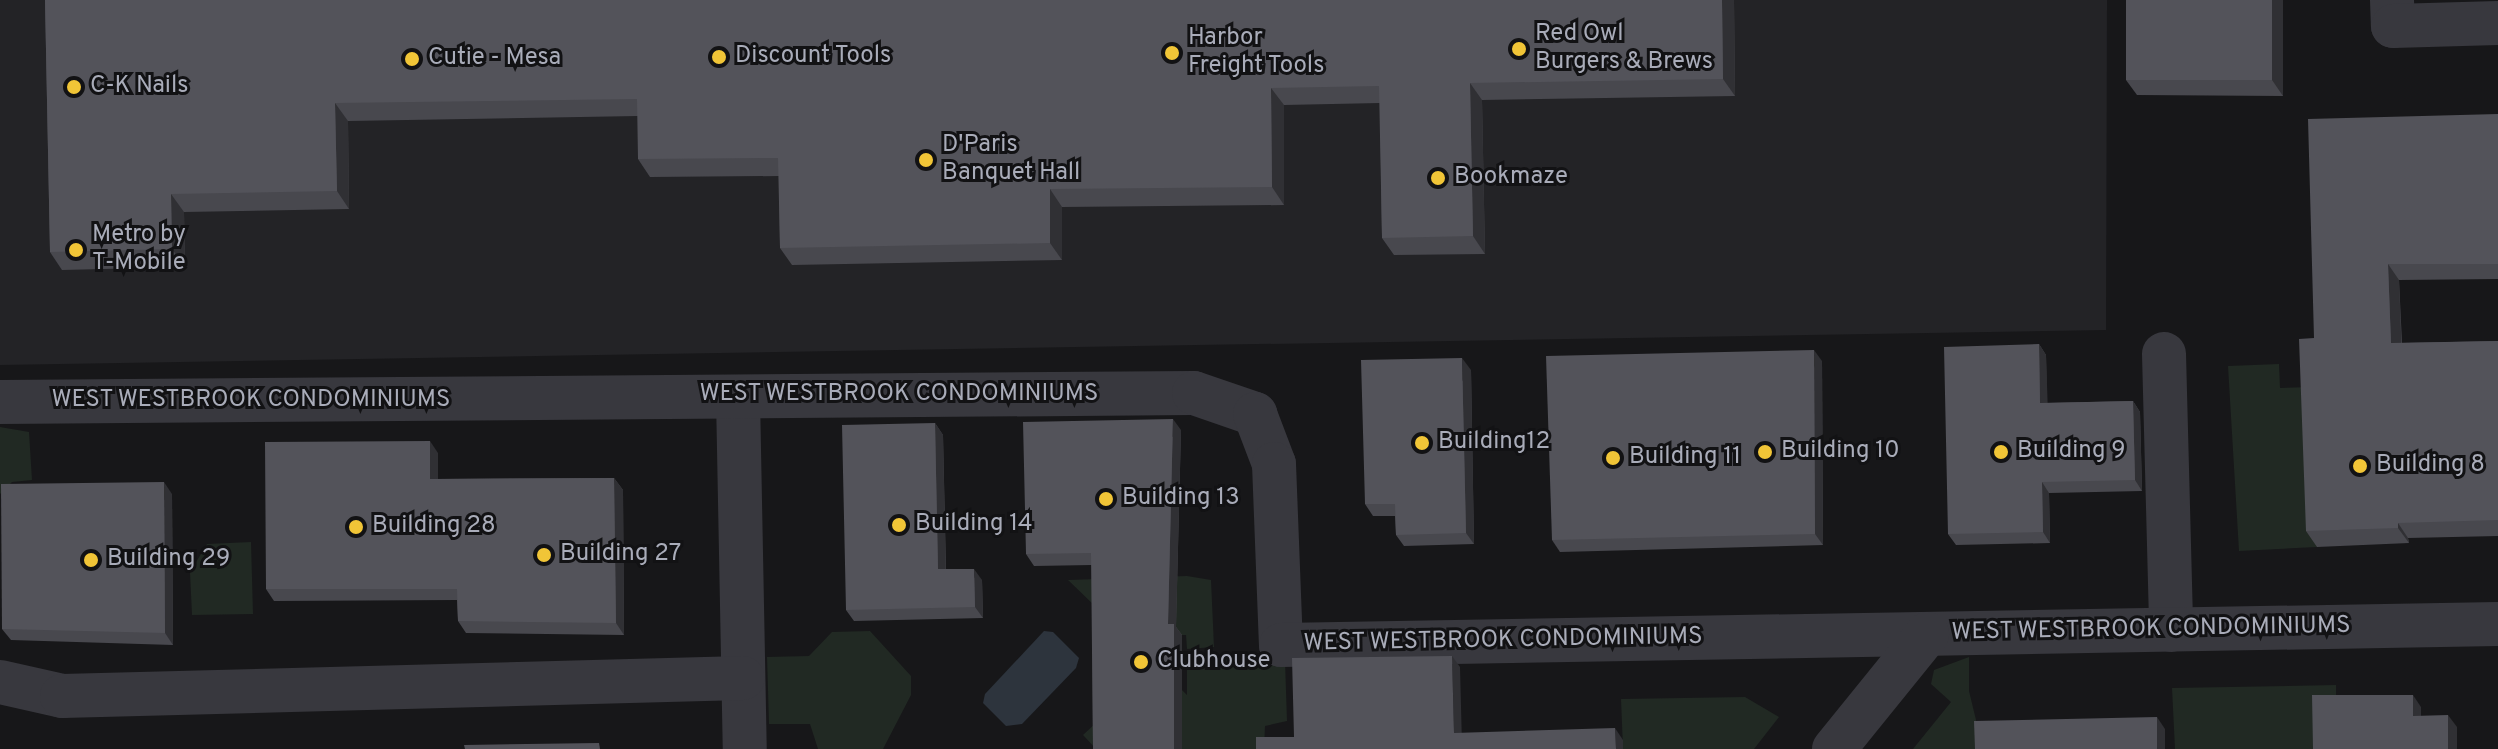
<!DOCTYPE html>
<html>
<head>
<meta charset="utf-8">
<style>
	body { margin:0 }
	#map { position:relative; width:2498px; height:749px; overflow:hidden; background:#171719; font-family:Overpass,sans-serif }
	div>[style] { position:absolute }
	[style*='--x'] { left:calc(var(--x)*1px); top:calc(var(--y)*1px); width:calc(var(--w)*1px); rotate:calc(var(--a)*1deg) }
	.built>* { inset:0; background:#232326 }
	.green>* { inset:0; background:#212923 }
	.water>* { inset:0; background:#2d343d }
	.minor>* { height:44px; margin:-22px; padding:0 22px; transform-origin:22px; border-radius:22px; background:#38383e }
	.wall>* { inset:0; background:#48484e }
	.shaded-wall>* { inset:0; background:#303034 }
	.building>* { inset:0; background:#53535a }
	.dots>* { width:22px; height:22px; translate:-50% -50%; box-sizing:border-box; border:4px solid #121214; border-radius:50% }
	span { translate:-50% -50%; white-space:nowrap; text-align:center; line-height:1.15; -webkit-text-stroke:6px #121214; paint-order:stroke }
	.poi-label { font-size:24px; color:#a9acb9 }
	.left { translate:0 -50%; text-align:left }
	.street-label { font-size:24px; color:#a9acb9 }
</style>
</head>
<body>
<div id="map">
	<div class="built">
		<div style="clip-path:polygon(0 0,2107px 0,2106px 330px,0 365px)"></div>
	</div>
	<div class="green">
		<div style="clip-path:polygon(2279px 364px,2280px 388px,2311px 387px,2317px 547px,2239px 551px,2228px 366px)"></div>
		<div style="clip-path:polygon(0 427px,29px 432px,32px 480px,12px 482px,0 494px)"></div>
		<div style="clip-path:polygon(251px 542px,253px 614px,192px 615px,190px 572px,207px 544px)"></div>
		<div style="clip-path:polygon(1187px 576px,1211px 580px,1214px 647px,1187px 649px,1186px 635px,1125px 635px,1068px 580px)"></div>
		<div style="clip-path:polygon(870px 631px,911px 676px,911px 695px,883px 749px,818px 749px,810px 724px,769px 724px,767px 657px,809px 656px,832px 632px)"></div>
		<div style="clip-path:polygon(1969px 657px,1969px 691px,1983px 749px,1913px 749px,1951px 702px,1931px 684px,1934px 670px)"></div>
		<div style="clip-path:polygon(1187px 658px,1285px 660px,1287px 721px,1265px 726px,1264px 749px,1096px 749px,1083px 735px,1101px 718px,1181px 689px,1187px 695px)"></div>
		<div style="clip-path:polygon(2336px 685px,2336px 706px,2321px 749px,2175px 749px,2172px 688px)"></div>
		<div style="clip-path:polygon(1745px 697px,1779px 717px,1754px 749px,1623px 749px,1621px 699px)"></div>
	</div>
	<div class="water">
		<div style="clip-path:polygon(1044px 631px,1053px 632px,1079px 658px,1076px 668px,1022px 724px,1006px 726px,983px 703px,985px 694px)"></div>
	</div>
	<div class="minor">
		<div style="--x:2392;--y:0;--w:26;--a:88"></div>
		<div style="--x:2393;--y:26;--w:105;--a:-1.6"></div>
		<div style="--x:2164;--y:354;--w:276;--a:88.5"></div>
		<div style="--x:738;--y:397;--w:352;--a:88.9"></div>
		<div style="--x:0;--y:402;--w:1194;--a:-0.43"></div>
		<div style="--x:1194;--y:393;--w:65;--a:19"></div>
		<div style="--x:1255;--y:414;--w:53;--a:69.2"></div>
		<div style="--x:1274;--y:464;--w:181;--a:87.8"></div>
		<div style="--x:1281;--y:645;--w:1217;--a:-0.99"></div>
		<div style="--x:0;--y:682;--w:64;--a:12.7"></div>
		<div style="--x:62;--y:696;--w:681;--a:-1.51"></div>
		<div style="--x:1834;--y:749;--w:148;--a:-51"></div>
	</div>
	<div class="wall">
		<div style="clip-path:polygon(45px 0,1734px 0,1735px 96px,1482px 100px,1485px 254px,1394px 255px,1382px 238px,1380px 103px,1284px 105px,1284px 205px,1062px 207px,1062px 260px,792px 265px,780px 248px,779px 176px,650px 177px,638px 159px,638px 116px,348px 121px,349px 209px,184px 212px,185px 267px,62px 270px,50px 252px)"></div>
		<div style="clip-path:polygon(2283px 0,2283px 96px,2137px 95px,2126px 80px)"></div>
		<div style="clip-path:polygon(2498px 114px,2498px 279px,2399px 280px,2402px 343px,2498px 341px,2498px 536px,2408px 538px,2409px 543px,2317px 547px,2306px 531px,2314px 338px)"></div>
		<div style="clip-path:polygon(2039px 344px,2046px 355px,2047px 403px,2133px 401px,2140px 412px,2142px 491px,2049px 493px,2050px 543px,1956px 545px,1948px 534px)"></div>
		<div style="clip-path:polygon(1822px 361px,1823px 545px,1560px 552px,1552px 540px)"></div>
		<div style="clip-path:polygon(1471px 370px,1474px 544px,1404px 546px,1396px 535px,1395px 516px,1373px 516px,1365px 504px)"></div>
		<div style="clip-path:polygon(935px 423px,943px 435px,946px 569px,982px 580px,983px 618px,854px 621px,846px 610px)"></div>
		<div style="clip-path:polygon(1181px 430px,1176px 627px,1182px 635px,1182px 749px,1093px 749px,1092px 565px,1034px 566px,1026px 554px)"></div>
		<div style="clip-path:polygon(438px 453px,438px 479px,614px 478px,623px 490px,624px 635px,466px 633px,458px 621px,457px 600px,274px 601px,266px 589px)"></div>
		<div style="clip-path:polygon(172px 494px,173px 645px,11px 640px,2px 629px)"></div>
	</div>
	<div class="shaded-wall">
		<div style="clip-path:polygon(1722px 0,1734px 0,1735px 96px,1723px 79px)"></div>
		<div style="clip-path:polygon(2272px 0,2283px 0,2283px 96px,2272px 80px)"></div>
		<div style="clip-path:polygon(1470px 83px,1482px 100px,1485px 254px,1473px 236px)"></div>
		<div style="clip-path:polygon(1271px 88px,1284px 105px,1284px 205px,1272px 187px)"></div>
		<div style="clip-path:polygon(335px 103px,348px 121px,349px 209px,337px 191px)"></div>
		<div style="clip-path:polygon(1050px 189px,1062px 207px,1062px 260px,1050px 243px)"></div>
		<div style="clip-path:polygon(171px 194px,184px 212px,185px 267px,172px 249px)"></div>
		<div style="clip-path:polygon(2388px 264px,2399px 280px,2402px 359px,2391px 343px)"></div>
		<div style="clip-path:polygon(2039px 344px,2046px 355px,2048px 414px,2040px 403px)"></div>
		<div style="clip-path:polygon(1814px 350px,1822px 361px,1823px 545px,1815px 534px)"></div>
		<div style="clip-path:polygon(1462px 358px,1471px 370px,1474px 544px,1466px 533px)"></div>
		<div style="clip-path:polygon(2133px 401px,2140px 412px,2142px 491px,2135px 480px)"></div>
		<div style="clip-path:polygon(1173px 419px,1181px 430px,1176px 627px,1182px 635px,1182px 749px,1174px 749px,1168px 624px)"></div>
		<div style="clip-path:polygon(935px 423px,943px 435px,946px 581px,938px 569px)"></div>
		<div style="clip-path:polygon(430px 441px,438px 453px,438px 491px,430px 479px)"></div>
		<div style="clip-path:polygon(614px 478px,623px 490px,624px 635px,616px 623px)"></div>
		<div style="clip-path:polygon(164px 482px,172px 494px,173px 645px,165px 633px)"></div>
		<div style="clip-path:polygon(2042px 482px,2049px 493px,2050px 543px,2043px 532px)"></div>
		<div style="clip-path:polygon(2398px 523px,2408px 538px,2409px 543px,2398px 528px)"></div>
		<div style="clip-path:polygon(974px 569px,982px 580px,983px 618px,975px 607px)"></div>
		<div style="clip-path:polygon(1452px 656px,1460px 667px,1462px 745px,1454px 733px)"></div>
		<div style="clip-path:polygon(2413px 695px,2421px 707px,2421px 728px,2413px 716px)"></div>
		<div style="clip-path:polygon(2448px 715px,2457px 727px,2457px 749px,2448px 749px)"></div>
		<div style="clip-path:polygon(2157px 717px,2165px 729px,2165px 749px,2157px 749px)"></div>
		<div style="clip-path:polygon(1615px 728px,1623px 740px,1623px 749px,1616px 749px)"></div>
	</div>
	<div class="building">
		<div style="clip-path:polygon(45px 0,1722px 0,1723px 79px,1470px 83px,1473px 236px,1382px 238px,1379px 86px,1271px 88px,1272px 187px,1050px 189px,1050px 243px,780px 248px,778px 158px,638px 159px,637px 99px,335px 103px,337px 191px,171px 194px,172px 249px,50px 252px)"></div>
		<div style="clip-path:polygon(2126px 0,2272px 0,2272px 80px,2126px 80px)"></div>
		<div style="clip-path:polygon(2498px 114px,2498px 264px,2388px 264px,2391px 343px,2498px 341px,2498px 520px,2398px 523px,2398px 528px,2306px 531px,2299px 339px,2314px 338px,2308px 119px)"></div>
		<div style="clip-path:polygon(2039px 344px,2040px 403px,2133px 401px,2135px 480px,2042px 482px,2043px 532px,1948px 534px,1944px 347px)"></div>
		<div style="clip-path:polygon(1814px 350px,1815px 534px,1552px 540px,1546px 356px)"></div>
		<div style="clip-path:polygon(1462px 358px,1466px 533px,1396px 535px,1395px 504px,1365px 504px,1361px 360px)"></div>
		<div style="clip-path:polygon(1173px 419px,1168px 624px,1174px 624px,1174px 749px,1093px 749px,1091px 553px,1026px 554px,1023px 422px)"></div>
		<div style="clip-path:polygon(935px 423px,938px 569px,974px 569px,975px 607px,846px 610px,842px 425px)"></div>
		<div style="clip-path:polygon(430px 441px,430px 479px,614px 478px,616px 623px,458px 621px,457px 589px,266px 589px,265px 442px)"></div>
		<div style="clip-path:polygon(164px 482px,165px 633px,2px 629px,1px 484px)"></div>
		<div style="clip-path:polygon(1452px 656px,1454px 733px,1615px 728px,1616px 749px,1256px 749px,1256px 737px,1294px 737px,1292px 658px)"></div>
		<div style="clip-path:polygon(2312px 695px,2413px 695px,2413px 716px,2448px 715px,2448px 749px,2313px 749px)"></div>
		<div style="clip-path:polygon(2157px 717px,2157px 749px,1975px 749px,1974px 721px)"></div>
		<div style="clip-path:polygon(599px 743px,600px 749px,465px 749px,464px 745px)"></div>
	</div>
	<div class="dots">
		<div style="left:1519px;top:49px;background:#f1c537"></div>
		<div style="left:1172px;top:53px;background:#f1c537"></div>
		<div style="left:719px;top:57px;background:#f1c537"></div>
		<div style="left:412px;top:59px;background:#f1c537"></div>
		<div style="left:74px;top:87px;background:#f1c537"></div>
		<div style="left:926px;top:160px;background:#f1c537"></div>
		<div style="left:1438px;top:178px;background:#f1c537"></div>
		<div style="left:76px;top:250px;background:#f1c537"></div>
		<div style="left:1422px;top:443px;background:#f1c537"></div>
		<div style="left:1765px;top:452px;background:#f1c537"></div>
		<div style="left:2001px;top:452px;background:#f1c537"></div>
		<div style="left:1613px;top:458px;background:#f1c537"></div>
		<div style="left:2360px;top:466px;background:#f1c537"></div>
		<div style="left:1106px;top:499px;background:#f1c537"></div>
		<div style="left:899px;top:525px;background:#f1c537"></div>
		<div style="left:356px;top:527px;background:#f1c537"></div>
		<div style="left:544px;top:555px;background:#f1c537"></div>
		<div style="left:91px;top:560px;background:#f1c537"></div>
		<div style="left:1141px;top:662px;background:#f1c537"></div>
	</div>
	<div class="poi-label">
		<span class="left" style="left:1535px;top:49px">Red Owl<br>Burgers &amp; Brews</span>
		<span class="left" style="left:1188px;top:53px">Harbor<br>Freight Tools</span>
		<span class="left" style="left:735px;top:57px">Discount Tools</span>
		<span class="left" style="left:428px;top:59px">Cutie - Mesa</span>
		<span class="left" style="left:90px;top:87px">C-K Nails</span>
		<span class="left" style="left:942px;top:160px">D'Paris<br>Banquet Hall</span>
		<span class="left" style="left:1454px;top:178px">Bookmaze</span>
		<span class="left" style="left:92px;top:250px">Metro by<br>T-Mobile</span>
		<span class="left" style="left:1438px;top:443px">Building12</span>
		<span class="left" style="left:1781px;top:452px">Building 10</span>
		<span class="left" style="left:2017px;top:452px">Building 9</span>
		<span class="left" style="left:1629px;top:458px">Building 11</span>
		<span class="left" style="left:2376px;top:466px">Building 8</span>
		<span class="left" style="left:1122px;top:499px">Building 13</span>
		<span class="left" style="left:915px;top:525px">Building 14</span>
		<span class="left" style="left:372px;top:527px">Building 28</span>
		<span class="left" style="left:560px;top:555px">Building 27</span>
		<span class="left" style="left:107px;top:560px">Building 29</span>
		<span class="left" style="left:1157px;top:662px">Clubhouse</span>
	</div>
	<div class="street-label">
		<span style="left:899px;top:395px">WEST WESTBROOK CONDOMINIUMS</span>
		<span style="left:251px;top:401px">WEST WESTBROOK CONDOMINIUMS</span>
		<span style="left:2151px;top:630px;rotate:-1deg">WEST WESTBROOK CONDOMINIUMS</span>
		<span style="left:1503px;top:641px;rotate:-1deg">WEST WESTBROOK CONDOMINIUMS</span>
	</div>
</div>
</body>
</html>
